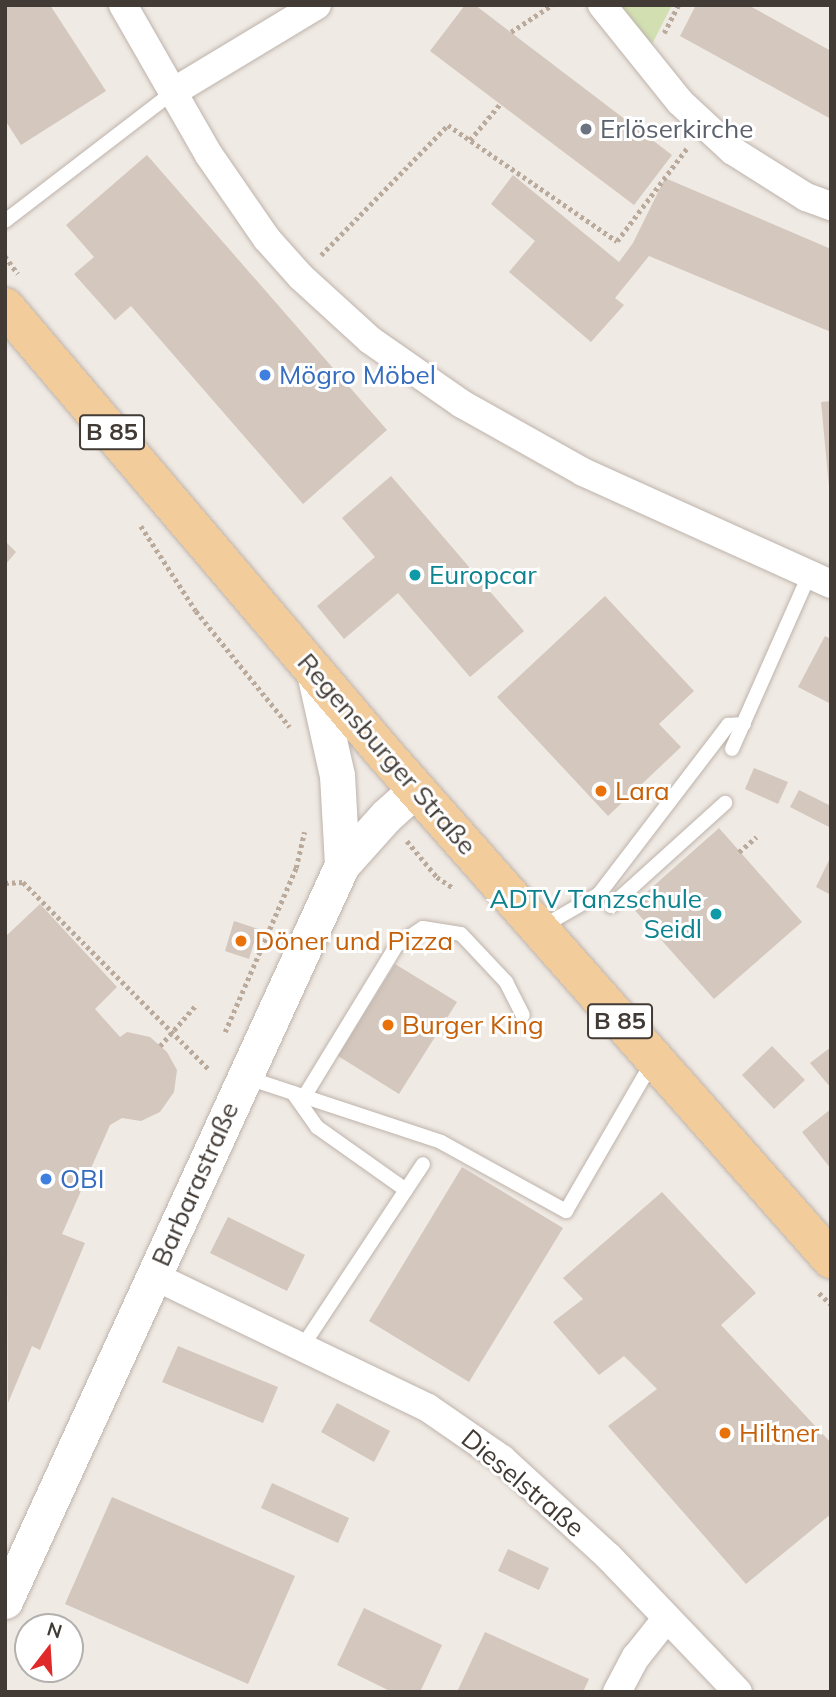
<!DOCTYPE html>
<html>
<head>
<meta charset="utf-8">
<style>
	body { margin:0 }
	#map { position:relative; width:836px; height:1697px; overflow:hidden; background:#f0eae4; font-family:Mulish,sans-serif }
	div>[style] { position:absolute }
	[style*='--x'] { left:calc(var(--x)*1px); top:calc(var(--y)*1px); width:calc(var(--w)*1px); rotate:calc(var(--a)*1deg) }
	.green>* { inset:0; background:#d2e0b1 }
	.building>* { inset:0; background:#d3c7be }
	.path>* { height:4.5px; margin-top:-2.25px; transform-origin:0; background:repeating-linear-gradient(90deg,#baaa9b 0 3.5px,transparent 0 7px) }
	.roads { filter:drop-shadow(0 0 2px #bdb3ab) drop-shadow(0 0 2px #bdb3ab) }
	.service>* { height:14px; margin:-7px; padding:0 7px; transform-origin:7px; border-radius:7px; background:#fff }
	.minor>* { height:28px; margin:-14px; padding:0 14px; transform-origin:14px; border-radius:14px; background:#fff }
	.tertiary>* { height:35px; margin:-17.5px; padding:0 17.5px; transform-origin:17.5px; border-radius:17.5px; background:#fff }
	.primary>* { height:38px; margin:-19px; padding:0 19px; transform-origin:19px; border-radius:19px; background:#f2cc9a }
	.dots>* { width:19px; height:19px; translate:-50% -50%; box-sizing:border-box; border:4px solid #fff; border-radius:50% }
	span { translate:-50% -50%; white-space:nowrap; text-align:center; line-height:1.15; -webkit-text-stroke:6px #fff; paint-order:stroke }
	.shield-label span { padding:2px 5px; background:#fff; border:2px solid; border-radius:5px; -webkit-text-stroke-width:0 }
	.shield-label { font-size:24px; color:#413a35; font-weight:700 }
	.worship-label { font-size:26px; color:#5b616d }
	.left { translate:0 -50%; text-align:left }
	.shop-label { font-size:26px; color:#366cbe }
	.culture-label { font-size:26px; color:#0d838f }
	.right { translate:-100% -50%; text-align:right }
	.street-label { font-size:26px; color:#413a35 }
	.food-label { font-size:26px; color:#c56008 }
	.frame { position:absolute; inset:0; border:7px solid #413a35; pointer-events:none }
	.north { position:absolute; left:14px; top:1613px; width:70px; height:70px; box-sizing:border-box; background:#fff; border:2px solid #b3b0ae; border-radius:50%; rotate:17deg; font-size:19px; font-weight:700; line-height:28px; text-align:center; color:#413a35 }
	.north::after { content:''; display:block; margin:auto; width:24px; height:32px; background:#e02a2a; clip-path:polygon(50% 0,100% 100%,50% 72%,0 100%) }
</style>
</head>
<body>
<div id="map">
	<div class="green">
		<div style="clip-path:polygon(610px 5px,672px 5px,647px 54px)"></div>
	</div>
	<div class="building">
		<div style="clip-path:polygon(5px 5px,50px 5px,106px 91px,21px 145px,5px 120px)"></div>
		<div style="clip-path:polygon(465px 5px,475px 5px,672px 155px,634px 205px,430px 51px)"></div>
		<div style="clip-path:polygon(696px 5px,748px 5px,831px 51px,831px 119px,680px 36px)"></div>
		<div style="clip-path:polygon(147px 155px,387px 430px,303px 504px,131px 306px,115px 320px,74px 274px,94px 257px,66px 225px)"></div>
		<div style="clip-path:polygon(513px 175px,619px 262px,633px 243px,665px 178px,831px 249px,831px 332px,649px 256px,615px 298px,624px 305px,591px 342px,509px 272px,535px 241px,491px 204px)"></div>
		<div style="clip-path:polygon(831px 401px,831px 486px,829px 487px,821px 402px)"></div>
		<div style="clip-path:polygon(391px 476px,524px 631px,470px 677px,398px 593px,344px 639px,317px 606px,375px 557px,342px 518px)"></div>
		<div style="clip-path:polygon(5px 541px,16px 552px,5px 565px)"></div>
		<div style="clip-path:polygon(605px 596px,694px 691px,659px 724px,681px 747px,608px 816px,497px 697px)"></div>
		<div style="clip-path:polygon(825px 636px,831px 639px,831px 704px,798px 687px)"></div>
		<div style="clip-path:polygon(754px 768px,788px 782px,778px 804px,745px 789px)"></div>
		<div style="clip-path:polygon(799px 790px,831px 806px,831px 828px,790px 807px)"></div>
		<div style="clip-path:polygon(719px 828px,802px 922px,714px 999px,631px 906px)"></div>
		<div style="clip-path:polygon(831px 856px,831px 895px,816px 887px)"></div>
		<div style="clip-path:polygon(40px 904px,117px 987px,95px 1009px,120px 1037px,127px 1032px,150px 1037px,167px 1052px,177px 1070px,174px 1092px,160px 1112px,141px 1121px,122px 1118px,110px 1125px,62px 1234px,85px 1243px,40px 1350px,32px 1346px,8px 1403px,5px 937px)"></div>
		<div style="clip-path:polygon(234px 921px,258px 929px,249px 959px,225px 951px)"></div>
		<div style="clip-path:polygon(395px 964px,457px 1002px,399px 1094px,338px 1056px)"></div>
		<div style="clip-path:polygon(772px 1046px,805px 1080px,774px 1109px,742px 1075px)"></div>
		<div style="clip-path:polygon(831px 1047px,831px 1088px,810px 1063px)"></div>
		<div style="clip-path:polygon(831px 1109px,831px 1169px,802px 1132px)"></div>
		<div style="clip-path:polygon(462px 1167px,563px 1228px,469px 1382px,369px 1321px)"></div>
		<div style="clip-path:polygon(662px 1192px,756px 1293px,721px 1325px,831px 1443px,831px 1514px,746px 1584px,608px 1426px,657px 1389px,624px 1356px,599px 1375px,553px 1322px,583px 1299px,563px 1278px)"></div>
		<div style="clip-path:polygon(228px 1217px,305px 1255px,287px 1291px,210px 1253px)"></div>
		<div style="clip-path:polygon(178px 1346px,278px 1387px,263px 1423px,162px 1382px)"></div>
		<div style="clip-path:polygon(337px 1403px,390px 1431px,374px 1462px,321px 1432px)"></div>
		<div style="clip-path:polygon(272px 1483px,349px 1518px,338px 1543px,261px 1508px)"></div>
		<div style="clip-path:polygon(112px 1497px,295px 1576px,248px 1684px,65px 1604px)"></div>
		<div style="clip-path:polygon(508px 1549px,549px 1568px,539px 1590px,498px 1571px)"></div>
		<div style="clip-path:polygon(364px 1608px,442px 1645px,420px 1692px,392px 1692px,337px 1665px)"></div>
		<div style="clip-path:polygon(485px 1632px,589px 1679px,583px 1692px,457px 1692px)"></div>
	</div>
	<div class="path">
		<div style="--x:511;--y:32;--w:49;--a:-33.4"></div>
		<div style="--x:664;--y:33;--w:31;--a:-63"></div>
		<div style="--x:470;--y:140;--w:47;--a:-50.2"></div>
		<div style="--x:321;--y:255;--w:182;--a:-45.7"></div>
		<div style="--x:448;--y:125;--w:205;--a:34.5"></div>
		<div style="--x:617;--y:241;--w:116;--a:-53"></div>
		<div style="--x:5;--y:256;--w:22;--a:54"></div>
		<div style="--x:141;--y:526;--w:101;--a:57.1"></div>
		<div style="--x:196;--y:611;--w:149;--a:51"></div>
		<div style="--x:407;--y:841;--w:47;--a:50.2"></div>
		<div style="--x:437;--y:877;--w:18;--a:34"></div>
		<div style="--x:739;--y:852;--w:23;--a:-41"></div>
		<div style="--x:5;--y:883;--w:18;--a:-3"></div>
		<div style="--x:23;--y:882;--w:264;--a:45.2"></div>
		<div style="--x:225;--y:1032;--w:179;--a:-66.6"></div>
		<div style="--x:296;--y:868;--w:37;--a:-77"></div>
		<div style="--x:160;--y:1046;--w:53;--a:-48.8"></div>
		<div style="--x:819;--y:1293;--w:16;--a:43"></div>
	</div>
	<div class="roads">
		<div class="service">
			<div style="--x:5;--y:221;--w:212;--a:-37.5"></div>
			<div style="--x:732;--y:749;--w:193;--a:-66.1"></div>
			<div style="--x:611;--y:906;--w:154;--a:-42.1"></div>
			<div style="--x:540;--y:928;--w:68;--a:-30"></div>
			<div style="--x:599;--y:894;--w:213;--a:-52.6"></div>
			<div style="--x:728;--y:725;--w:16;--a:-4"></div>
			<div style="--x:245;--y:1077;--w:206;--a:18.3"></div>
			<div style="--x:441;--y:1142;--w:143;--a:28.9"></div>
			<div style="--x:566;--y:1211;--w:173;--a:-59.9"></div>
			<div style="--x:293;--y:1093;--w:42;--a:54.8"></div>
			<div style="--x:317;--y:1127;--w:109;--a:35.3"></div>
			<div style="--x:304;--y:1097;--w:177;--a:-58.6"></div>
			<div style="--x:396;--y:946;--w:32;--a:-34"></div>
			<div style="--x:423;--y:928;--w:38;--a:9"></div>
			<div style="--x:461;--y:934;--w:66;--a:46.8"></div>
			<div style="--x:506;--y:982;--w:37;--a:63"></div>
			<div style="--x:302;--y:1347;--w:219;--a:-56.5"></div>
		</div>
		<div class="minor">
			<div style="--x:123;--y:5;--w:173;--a:60.2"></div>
			<div style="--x:209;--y:155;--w:102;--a:55.4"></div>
			<div style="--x:267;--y:239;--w:51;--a:48.2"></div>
			<div style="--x:301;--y:277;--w:93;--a:42.4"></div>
			<div style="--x:370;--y:340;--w:112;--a:34.8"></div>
			<div style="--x:462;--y:404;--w:139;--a:29.3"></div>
			<div style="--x:583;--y:472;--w:272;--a:24.3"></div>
			<div style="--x:602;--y:5;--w:124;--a:51.2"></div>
			<div style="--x:680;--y:102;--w:72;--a:42.8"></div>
			<div style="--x:733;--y:151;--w:86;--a:32.2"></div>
			<div style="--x:806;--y:197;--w:27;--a:20"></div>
			<div style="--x:173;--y:92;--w:168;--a:-31.1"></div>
			<div style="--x:154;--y:1276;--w:304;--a:25.7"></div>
			<div style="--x:428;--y:1408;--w:90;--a:34.6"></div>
			<div style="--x:502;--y:1459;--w:144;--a:42.5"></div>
			<div style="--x:608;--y:1556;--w:188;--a:46.3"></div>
			<div style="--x:617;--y:1692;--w:40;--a:-62"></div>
			<div style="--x:636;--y:1657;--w:48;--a:-51.7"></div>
		</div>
		<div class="tertiary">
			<div style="--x:313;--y:668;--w:110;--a:77.4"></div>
			<div style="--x:337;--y:775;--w:90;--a:86.8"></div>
			<div style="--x:5;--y:1601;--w:809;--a:-65.4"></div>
			<div style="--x:342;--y:865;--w:66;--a:-48.1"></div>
			<div style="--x:386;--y:816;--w:40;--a:-42"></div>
		</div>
		<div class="primary">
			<div style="--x:5;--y:307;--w:584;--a:49.65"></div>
			<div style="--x:383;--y:752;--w:677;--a:48.54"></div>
		</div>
	</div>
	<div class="dots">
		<div style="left:586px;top:129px;background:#6b7280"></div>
		<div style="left:265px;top:375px;background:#3f7fe0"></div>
		<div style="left:415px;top:575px;background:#0f9aa8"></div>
		<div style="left:601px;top:791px;background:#e8710a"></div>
		<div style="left:716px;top:914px;background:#0f9aa8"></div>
		<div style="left:241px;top:941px;background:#e8710a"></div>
		<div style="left:388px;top:1025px;background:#e8710a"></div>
		<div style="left:46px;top:1179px;background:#3f7fe0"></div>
		<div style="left:725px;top:1433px;background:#e8710a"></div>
	</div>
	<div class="shield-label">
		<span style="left:112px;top:432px">B 85</span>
		<span style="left:620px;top:1021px">B 85</span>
	</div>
	<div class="worship-label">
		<span class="left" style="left:600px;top:129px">Erlöserkirche</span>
	</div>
	<div class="shop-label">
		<span class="left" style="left:279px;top:375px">Mögro Möbel</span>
		<span class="left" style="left:60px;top:1179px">OBI</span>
	</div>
	<div class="culture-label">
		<span class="left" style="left:429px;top:575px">Europcar</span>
		<span class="right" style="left:702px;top:914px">ADTV Tanzschule<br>Seidl</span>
	</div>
	<div class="street-label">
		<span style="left:387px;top:754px;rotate:49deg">Regensburger Straße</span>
		<span style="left:195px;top:1184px;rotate:-66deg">Barbarastraße</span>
		<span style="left:523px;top:1483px;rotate:40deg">Dieselstraße</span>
	</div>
	<div class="food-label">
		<span class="left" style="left:615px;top:791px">Lara</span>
		<span class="left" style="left:255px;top:941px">Döner und Pizza</span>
		<span class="left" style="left:402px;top:1025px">Burger King</span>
		<span class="left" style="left:739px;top:1433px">Hiltner</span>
	</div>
	<div class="frame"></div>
	<div class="north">N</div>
</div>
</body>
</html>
